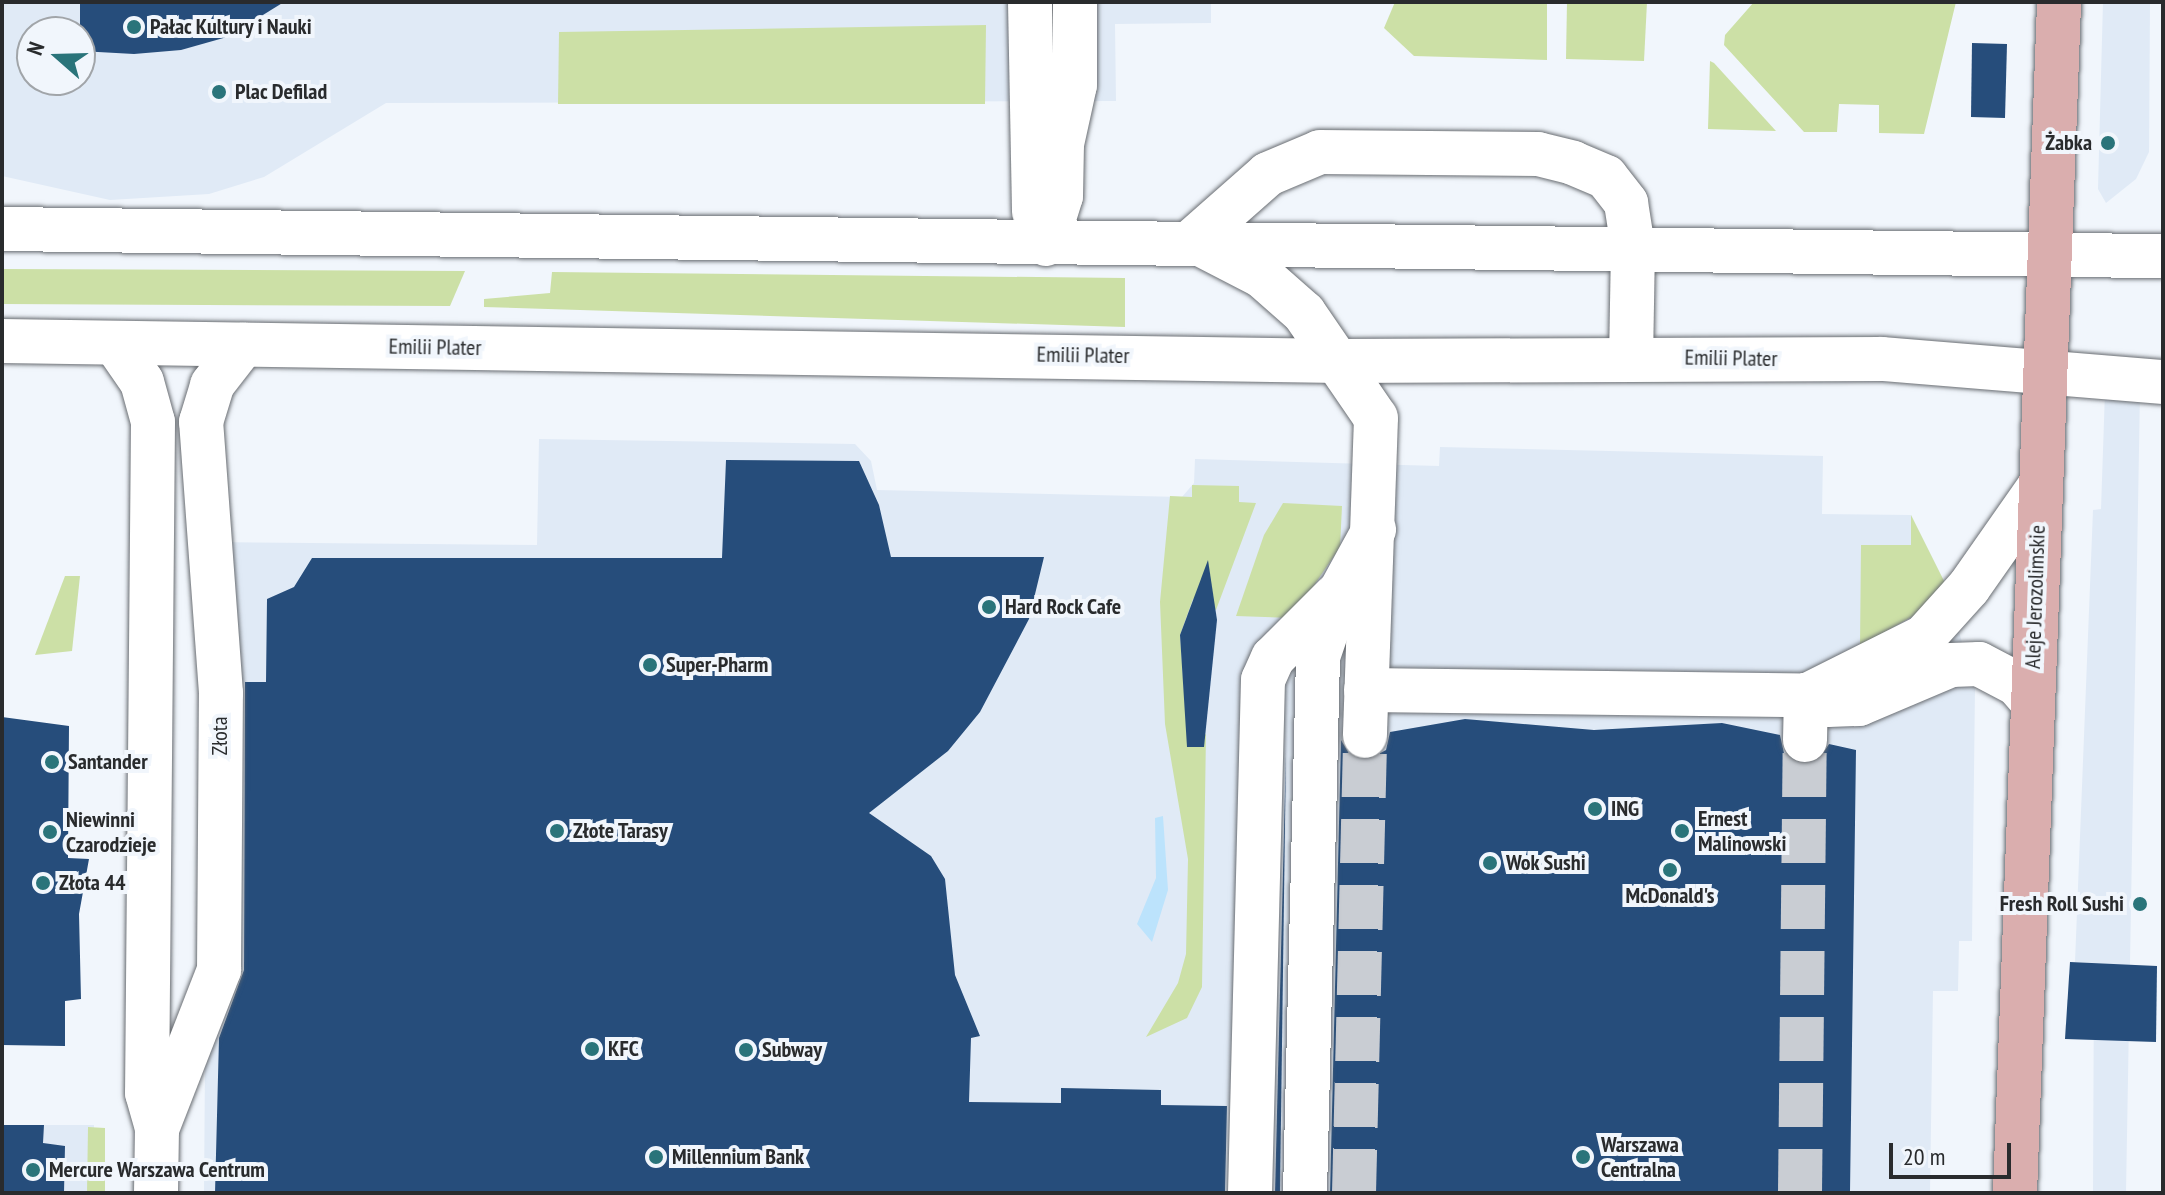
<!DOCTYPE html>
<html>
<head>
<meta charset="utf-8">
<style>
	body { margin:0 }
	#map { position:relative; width:2165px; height:1195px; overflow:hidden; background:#f1f6fc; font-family:"PT Sans Narrow",sans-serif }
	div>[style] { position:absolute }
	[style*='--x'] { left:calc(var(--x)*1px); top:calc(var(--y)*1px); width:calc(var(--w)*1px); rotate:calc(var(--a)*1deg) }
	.built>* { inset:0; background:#e0eaf6 }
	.green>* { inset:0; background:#cce0a6 }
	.water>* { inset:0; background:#bce3fc }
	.building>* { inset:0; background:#264d7b }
	.minor-tunnel>* { height:44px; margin-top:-22px; transform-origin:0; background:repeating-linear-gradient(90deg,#c9cdd3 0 44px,transparent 0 66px) }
	.roads { filter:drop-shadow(0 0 2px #696d72) drop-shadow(0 0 2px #696d72) }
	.minor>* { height:44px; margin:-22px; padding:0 22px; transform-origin:22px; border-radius:22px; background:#fff }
	.major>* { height:44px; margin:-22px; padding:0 22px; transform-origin:22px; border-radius:22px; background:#daaeae }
	.dots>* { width:22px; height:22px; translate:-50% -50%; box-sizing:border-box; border:4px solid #f1f6fc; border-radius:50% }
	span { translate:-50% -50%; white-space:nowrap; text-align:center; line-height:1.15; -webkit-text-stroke:8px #f1f6fc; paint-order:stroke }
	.poi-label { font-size:22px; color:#292b2d; font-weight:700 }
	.left { translate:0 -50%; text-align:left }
	.right { translate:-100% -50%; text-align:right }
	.street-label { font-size:22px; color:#292b2d }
	.frame { position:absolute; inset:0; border:4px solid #292b2d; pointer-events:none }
	.north { position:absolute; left:16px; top:16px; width:80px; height:80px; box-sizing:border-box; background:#f1f6fc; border:2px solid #a1a5a9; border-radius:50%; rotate:290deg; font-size:22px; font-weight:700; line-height:32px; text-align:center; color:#292b2d }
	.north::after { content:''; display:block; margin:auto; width:28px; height:36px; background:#2a747a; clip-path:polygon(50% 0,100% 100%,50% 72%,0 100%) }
	.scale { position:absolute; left:1889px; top:1143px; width:122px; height:36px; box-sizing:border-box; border:4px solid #292b2d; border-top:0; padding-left:10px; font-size:24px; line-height:28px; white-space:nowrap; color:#292b2d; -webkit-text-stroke:6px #f1f6fc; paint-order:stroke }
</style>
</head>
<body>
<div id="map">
	<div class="built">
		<div style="clip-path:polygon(evenodd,2px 2px,1211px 2px,1211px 23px,1115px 24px,1116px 101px,386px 103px,264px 177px,209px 194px,110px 200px,2px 176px,2px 2px,32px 32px,80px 32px,80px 80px,32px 80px,32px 32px)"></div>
		<div style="clip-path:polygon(2103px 2px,2150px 2px,2149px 152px,2136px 179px,2106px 203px,2098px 189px)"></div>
		<div style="clip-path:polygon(2105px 391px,2140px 392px,2126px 1193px,2093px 1193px,2094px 963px,2075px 962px,2093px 510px,2101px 509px)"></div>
		<div style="clip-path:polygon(539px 439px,855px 444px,871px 461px,877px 490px,1182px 497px,1194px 483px,1195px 459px,1439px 466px,1440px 447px,1823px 456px,1822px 514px,1911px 515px,1946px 585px,1975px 689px,1972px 941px,1959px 941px,1958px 991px,1933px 991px,1930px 1193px,204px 1193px,209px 542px,537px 545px)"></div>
		<div style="clip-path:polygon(2px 1125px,94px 1125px,93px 1193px,2px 1193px)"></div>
	</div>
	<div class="green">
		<div style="clip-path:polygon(1395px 2px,1547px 2px,1547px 60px,1414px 56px,1384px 28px)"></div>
		<div style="clip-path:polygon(1567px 2px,1647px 2px,1644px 61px,1566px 59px)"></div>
		<div style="clip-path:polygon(1754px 2px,1956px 2px,1924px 134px,1879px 133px,1879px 105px,1839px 104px,1837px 132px,1804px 132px,1724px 45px,1725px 35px)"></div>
		<div style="clip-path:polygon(986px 25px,985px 104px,558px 104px,559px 32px)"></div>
		<div style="clip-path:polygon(1710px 61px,1714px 63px,1776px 131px,1708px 129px)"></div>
		<div style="clip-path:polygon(2px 269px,465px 271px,450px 306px,2px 304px)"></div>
		<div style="clip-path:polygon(552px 272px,1125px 278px,1125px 327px,484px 307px,484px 299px,550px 293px)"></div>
		<div style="clip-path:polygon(1192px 485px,1239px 486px,1239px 502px,1256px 503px,1216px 610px,1200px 596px,1193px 599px,1180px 635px,1185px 706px,1206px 735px,1202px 987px,1187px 1018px,1146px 1037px,1178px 983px,1186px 954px,1188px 859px,1165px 724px,1160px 602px,1170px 496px,1192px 497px)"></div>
		<div style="clip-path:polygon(1283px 503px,1342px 506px,1340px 547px,1292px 618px,1236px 616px,1264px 535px)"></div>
		<div style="clip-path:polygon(1911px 515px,1946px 585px,1915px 615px,1860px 646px,1861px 545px,1911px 545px)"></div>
		<div style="clip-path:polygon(65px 576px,80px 576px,72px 651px,35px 655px)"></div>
		<div style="clip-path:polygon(88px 1127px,105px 1128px,105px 1193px,87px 1193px)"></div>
	</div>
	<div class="water">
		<div style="clip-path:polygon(1163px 816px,1168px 890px,1152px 942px,1137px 924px,1156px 878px,1155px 818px)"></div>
	</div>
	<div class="building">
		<div style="clip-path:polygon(80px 2px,284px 2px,227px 37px,181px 50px,134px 54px,80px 51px)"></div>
		<div style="clip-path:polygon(1972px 43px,2007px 44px,2005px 118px,1971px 117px)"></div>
		<div style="clip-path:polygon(726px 460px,859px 461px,879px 505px,891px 557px,1044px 557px,1029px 619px,980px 712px,948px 751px,869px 813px,931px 856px,945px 879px,955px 975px,980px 1036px,971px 1038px,969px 1102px,1061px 1103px,1061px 1088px,1161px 1090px,1161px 1105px,1227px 1106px,1225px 1193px,215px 1193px,219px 1038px,244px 970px,245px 682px,266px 682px,267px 599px,294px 587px,312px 558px,722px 558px)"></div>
		<div style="clip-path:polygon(1208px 560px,1217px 620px,1204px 747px,1187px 747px,1180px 635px)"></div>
		<div style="clip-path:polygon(2px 717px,69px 726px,68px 858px,89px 859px,79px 914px,81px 999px,65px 1001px,65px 1046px,2px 1045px)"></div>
		<div style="clip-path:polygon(1465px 719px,1594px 730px,1722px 723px,1780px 735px,1784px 753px,1804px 765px,1818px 761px,1829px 744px,1856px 750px,1850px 1193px,1330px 1193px,1341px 740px,1351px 757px,1365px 761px,1386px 750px,1390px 732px)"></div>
		<div style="clip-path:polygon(1286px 749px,1280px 1193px,1275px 1193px)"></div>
		<div style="clip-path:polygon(2070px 962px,2157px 966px,2156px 1042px,2065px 1039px)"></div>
		<div style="clip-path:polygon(2px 1125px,44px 1125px,43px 1143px,65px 1146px,64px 1193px,2px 1193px)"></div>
	</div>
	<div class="minor-tunnel">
		<div style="--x:1354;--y:1193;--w:457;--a:-88.6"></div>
		<div style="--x:1800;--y:1193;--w:453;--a:-89.4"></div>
	</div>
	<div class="roads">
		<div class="minor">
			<div style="--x:1030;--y:2;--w:210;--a:88.9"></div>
			<div style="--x:2;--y:229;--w:2161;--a:0.72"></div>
			<div style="--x:1192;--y:241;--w:101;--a:-41.4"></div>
			<div style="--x:1268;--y:174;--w:56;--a:-22.9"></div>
			<div style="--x:1320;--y:152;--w:218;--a:0.5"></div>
			<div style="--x:1538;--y:154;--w:36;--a:14"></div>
			<div style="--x:1573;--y:163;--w:36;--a:23"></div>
			<div style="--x:1606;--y:177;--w:33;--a:52"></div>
			<div style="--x:1626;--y:203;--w:45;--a:81"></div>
			<div style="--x:1633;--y:247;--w:111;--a:91"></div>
			<div style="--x:1046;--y:244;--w:50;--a:-72.6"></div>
			<div style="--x:1061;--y:196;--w:52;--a:-88.9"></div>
			<div style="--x:1062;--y:144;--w:60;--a:-77.6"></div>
			<div style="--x:1075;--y:85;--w:83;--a:-90"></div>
			<div style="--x:1202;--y:245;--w:68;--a:27.3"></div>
			<div style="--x:1262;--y:276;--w:56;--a:41.4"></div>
			<div style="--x:1304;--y:313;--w:127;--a:55.6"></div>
			<div style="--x:1376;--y:418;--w:318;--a:92"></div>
			<div style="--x:2;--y:341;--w:1338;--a:0.86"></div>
			<div style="--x:1340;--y:361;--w:542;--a:-0.21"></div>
			<div style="--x:1882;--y:359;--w:282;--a:4.7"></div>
			<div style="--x:115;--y:343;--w:47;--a:55.3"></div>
			<div style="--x:142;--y:382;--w:41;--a:74.6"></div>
			<div style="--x:153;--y:422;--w:671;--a:90.51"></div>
			<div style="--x:147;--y:1093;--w:37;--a:74"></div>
			<div style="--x:157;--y:1129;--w:64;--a:90.9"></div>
			<div style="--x:1366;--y:690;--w:440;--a:0.7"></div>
			<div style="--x:1806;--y:695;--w:24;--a:24"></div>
			<div style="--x:1828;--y:705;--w:31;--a:-2"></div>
			<div style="--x:1859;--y:704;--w:100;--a:-23"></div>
			<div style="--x:1951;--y:665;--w:28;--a:-2"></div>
			<div style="--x:1979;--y:664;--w:43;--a:27.8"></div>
			<div style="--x:2017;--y:684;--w:21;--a:49"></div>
			<div style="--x:1808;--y:695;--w:130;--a:-26.6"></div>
			<div style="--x:1924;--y:637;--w:67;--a:-48"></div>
			<div style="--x:1969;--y:587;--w:122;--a:-55"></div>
			<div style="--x:1805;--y:740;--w:45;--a:-88.7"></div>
			<div style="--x:157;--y:1129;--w:171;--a:-68.7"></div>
			<div style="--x:219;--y:970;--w:277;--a:-89.6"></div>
			<div style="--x:221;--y:693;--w:272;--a:-94.2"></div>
			<div style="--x:201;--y:422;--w:39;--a:-73"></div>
			<div style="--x:212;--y:385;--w:51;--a:-52.2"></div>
			<div style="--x:1250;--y:1193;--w:513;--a:-88.55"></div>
			<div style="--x:1263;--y:680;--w:24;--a:-66"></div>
			<div style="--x:1273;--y:658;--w:88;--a:-45"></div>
			<div style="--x:1305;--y:1193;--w:536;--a:-88.61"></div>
			<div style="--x:1318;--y:657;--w:69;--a:-71.3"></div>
			<div style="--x:1340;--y:592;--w:71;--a:-61.3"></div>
		</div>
		<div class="major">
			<div style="--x:2015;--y:1193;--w:1192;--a:-87.88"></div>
		</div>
	</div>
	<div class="dots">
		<div style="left:134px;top:27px;background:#2a747a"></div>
		<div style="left:219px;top:92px;background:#2a747a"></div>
		<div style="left:2108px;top:143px;background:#2a747a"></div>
		<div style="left:989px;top:607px;background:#2a747a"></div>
		<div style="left:650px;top:665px;background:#2a747a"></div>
		<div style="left:52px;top:762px;background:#2a747a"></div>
		<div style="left:1595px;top:809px;background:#2a747a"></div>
		<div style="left:557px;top:831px;background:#2a747a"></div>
		<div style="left:1682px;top:831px;background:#2a747a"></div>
		<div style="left:50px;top:832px;background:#2a747a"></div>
		<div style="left:1490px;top:863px;background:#2a747a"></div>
		<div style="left:1670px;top:870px;background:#2a747a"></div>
		<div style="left:43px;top:883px;background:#2a747a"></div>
		<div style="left:2140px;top:904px;background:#2a747a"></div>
		<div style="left:592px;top:1049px;background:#2a747a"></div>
		<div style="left:746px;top:1050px;background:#2a747a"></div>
		<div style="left:656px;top:1157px;background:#2a747a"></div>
		<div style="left:1583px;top:1157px;background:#2a747a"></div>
		<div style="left:33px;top:1170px;background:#2a747a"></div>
	</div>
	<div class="poi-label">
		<span class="left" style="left:150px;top:27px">Pałac Kultury i Nauki</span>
		<span class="left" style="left:235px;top:92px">Plac Defilad</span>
		<span class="right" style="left:2092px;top:143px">Żabka</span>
		<span class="left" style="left:1005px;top:607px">Hard Rock Cafe</span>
		<span class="left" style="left:666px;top:665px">Super-Pharm</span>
		<span class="left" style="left:68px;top:762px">Santander</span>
		<span class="left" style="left:1611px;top:809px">ING</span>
		<span class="left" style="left:1698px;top:831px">Ernest<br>Malinowski</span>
		<span class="left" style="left:66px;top:832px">Niewinni<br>Czarodzieje</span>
		<span class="left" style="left:573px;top:831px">Złote Tarasy</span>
		<span class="left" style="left:1506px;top:863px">Wok Sushi</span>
		<span class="left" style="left:59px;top:883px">Złota 44</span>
		<span style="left:1670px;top:896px">McDonald's</span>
		<span class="right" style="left:2124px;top:904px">Fresh Roll Sushi</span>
		<span class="left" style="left:608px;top:1049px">KFC</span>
		<span class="left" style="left:762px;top:1050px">Subway</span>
		<span class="left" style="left:1601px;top:1157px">Warszawa<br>Centralna</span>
		<span class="left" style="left:672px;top:1157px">Millennium Bank</span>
		<span class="left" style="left:49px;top:1170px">Mercure Warszawa Centrum</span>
	</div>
	<div class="street-label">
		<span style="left:435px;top:347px;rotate:1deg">Emilii Plater</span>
		<span style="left:1083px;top:355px;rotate:1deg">Emilii Plater</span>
		<span style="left:1731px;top:358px;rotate:1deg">Emilii Plater</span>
		<span style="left:2035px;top:597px;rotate:-88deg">Aleje Jerozolimskie</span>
		<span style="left:220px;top:736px;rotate:-90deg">Złota</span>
	</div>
	<div class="frame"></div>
	<div class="north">N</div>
	<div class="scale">20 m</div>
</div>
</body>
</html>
